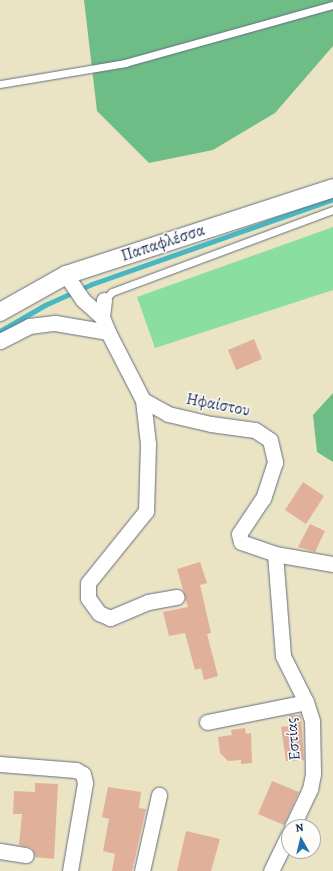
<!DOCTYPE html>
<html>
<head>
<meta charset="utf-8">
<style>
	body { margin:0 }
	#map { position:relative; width:333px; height:871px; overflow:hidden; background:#ebe4c4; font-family:Alegreya,serif }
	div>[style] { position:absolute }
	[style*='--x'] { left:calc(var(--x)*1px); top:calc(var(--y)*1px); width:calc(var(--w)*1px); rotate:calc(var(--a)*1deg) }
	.green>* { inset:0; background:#89dea0 }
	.forest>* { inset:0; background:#6ebd86 }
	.stream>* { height:4.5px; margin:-2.25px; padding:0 2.25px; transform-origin:2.25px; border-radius:2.25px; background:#49b7c3 }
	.building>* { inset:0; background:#e0b09b }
	.roads { filter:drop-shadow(0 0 1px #646e82) drop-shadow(0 0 1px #646e82) }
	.service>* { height:7px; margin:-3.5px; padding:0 3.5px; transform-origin:3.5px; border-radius:3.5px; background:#fff }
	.minor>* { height:15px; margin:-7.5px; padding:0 7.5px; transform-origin:7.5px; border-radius:7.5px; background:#fff }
	.tertiary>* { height:18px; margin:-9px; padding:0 9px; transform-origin:9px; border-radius:9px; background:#fff }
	span { translate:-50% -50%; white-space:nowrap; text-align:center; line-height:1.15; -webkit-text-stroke:3px #fdfcf7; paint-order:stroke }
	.street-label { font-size:16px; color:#1b2f5e }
	.north { position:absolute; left:281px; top:819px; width:40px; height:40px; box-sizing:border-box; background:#fdfcf7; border:1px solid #a3aaba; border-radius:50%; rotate:352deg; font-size:11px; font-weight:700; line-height:16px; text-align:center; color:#1b2f5e }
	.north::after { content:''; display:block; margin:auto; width:14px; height:18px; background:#1f6fb2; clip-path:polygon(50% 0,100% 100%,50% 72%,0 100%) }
</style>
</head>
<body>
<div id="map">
	<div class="green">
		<div style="clip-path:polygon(333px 227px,333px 290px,155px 348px,137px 297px)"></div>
	</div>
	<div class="forest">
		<div style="clip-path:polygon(84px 0,333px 0,333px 46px,275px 113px,213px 150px,149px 163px,97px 111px)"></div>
		<div style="clip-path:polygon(333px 393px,333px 462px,317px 452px,313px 415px)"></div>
	</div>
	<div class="stream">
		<div style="--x:0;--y:331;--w:52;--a:-30"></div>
		<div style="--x:45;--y:305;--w:51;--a:-24.1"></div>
		<div style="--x:92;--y:284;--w:256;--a:-19.4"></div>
	</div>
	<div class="building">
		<div style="clip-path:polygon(254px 339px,262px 359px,236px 370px,228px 350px)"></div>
		<div style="clip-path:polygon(303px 482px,324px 496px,306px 524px,285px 510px)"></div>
		<div style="clip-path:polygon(310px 524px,325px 531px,315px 552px,298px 547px)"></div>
		<div style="clip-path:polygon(200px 562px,207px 583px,200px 585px,211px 633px,207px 634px,218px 676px,204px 680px,201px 668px,195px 670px,185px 633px,169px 636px,163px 612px,188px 607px,177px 569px)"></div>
		<div style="clip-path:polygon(289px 715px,301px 715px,304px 760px,286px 761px,281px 727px,290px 726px)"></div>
		<div style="clip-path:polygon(245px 728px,246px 734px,251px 733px,252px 763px,241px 764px,241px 760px,228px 761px,220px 753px,218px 737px,232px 735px,231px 730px)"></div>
		<div style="clip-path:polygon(272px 781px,299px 792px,284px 825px,258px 814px)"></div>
		<div style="clip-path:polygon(35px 783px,58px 784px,54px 859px,35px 857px,32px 848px,19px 845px,22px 814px,13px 814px,14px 791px,35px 792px)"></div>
		<div style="clip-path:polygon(108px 787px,141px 792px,139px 808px,146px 809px,132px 871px,112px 871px,115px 854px,103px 851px,109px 819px,102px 817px)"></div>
		<div style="clip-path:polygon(186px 831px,220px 839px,211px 871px,177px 871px)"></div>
	</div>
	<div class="roads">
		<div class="service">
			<div style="--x:0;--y:84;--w:127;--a:-9.5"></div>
			<div style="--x:125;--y:63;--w:216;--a:-15.6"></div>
			<div style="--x:104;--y:300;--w:11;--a:-45"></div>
			<div style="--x:112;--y:292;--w:236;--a:-20.4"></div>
		</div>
		<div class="minor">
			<div style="--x:66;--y:275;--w:30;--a:56"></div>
			<div style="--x:83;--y:300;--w:25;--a:42"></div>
			<div style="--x:104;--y:300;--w:17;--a:97"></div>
			<div style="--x:102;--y:317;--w:16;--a:68"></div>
			<div style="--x:108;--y:332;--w:76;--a:62.8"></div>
			<div style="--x:143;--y:400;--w:29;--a:29"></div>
			<div style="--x:168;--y:414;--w:44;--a:13.1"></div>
			<div style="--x:211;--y:424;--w:44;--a:7.8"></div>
			<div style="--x:255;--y:430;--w:18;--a:34"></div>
			<div style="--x:270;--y:440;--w:23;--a:77"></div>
			<div style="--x:275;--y:462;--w:38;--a:108"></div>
			<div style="--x:263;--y:498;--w:43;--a:123.7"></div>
			<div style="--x:239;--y:534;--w:8;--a:76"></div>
			<div style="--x:241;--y:542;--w:36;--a:19"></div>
			<div style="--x:275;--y:554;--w:59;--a:9.8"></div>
			<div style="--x:0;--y:341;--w:33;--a:-27"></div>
			<div style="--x:29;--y:326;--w:26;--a:-7"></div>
			<div style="--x:55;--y:323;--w:54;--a:9.6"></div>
			<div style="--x:143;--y:400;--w:44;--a:83.5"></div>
			<div style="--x:148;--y:444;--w:67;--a:91.7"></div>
			<div style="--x:146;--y:511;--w:92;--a:128.9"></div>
			<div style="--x:88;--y:583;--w:15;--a:90"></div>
			<div style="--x:88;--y:598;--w:19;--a:54"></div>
			<div style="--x:99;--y:613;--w:12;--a:24"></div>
			<div style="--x:110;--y:618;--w:41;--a:-22.8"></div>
			<div style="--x:148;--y:602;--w:29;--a:-10"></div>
			<div style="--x:275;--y:554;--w:102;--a:85.5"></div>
			<div style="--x:283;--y:656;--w:51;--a:63.4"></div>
			<div style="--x:306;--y:702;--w:20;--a:72"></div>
			<div style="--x:312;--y:721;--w:53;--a:88.9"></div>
			<div style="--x:313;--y:774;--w:15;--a:101"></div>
			<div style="--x:310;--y:789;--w:42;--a:115.3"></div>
			<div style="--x:207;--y:722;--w:101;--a:-11.4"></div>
			<div style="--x:0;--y:764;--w:76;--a:4.5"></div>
			<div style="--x:76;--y:770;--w:8;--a:30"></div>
			<div style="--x:83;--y:774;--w:9;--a:77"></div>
			<div style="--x:85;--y:783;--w:89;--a:99.7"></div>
			<div style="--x:0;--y:851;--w:26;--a:9"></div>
			<div style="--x:142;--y:871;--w:78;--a:-77.4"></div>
			<div style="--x:271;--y:871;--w:41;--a:-64.1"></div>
		</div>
		<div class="tertiary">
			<div style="--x:0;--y:312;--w:76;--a:-29.3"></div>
			<div style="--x:66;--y:275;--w:281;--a:-18"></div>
		</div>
	</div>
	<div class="street-label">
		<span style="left:163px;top:243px;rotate:-18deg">Παπαφλέσσα</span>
		<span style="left:218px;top:405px;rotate:11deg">Ηφαίστου</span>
		<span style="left:293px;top:739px;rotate:-95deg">Εστίας</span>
	</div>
	<div class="north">N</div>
</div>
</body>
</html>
